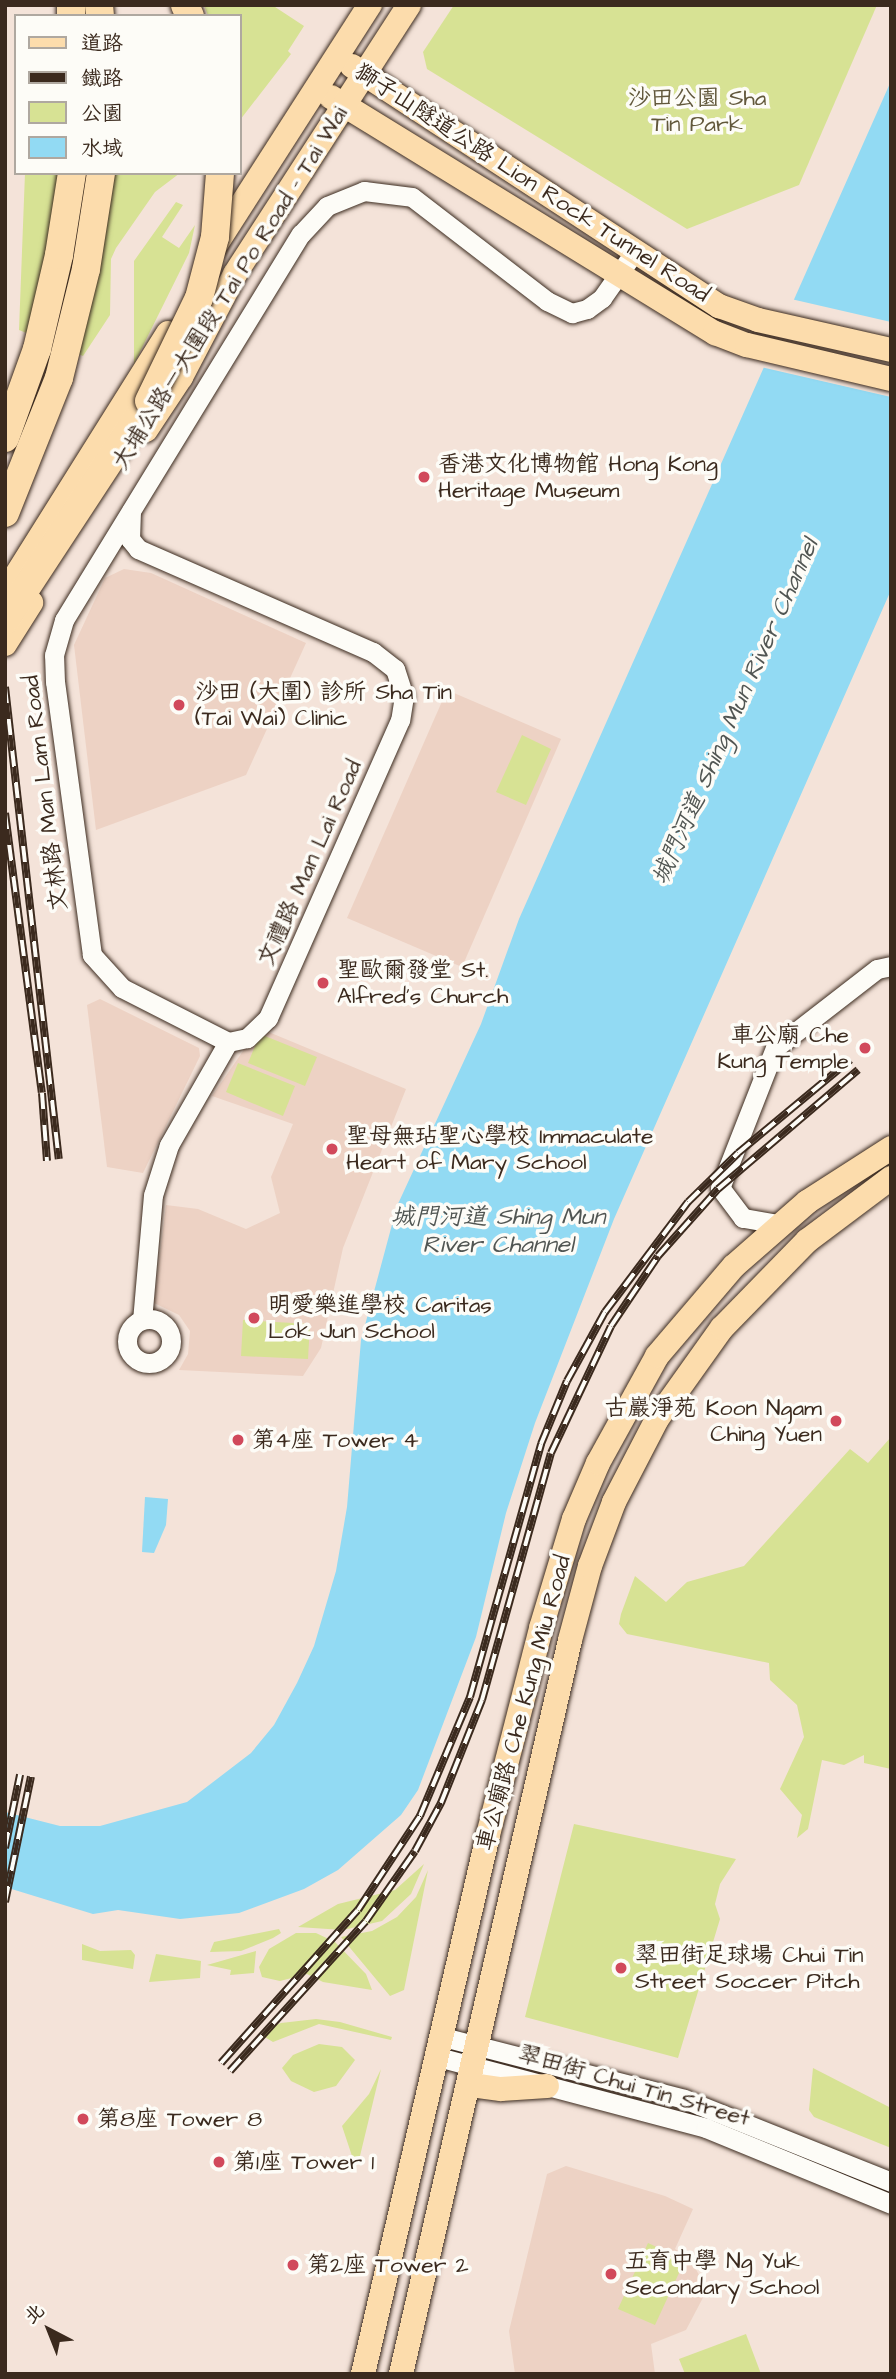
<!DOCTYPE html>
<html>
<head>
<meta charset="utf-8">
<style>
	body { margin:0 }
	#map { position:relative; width:896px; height:2379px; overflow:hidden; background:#f4e3d9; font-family:"Architects Daughter","LXGW WenKai TC",sans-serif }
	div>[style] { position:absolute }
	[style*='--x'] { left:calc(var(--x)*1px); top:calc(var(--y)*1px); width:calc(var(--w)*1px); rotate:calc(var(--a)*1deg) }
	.built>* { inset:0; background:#edd2c4 }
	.green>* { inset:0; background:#d7e294 }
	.water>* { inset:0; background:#92daf3 }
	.pier>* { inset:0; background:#f4e3d9 }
	.roads { filter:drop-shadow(0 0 2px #3b2a1e) drop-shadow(0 0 2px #3b2a1e) }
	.minor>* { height:19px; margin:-9.5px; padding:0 9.5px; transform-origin:9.5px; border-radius:9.5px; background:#fdfcf7 }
	.minor>.ring { margin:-9.5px; padding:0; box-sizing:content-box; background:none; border:19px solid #fdfcf7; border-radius:50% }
	.major>* { height:24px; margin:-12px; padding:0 12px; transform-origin:12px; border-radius:12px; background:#fcdcac }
	.highway>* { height:28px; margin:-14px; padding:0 14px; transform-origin:14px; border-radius:14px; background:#fcdcac }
	.rail>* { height:8px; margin-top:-4px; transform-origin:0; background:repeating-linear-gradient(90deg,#fdfcf7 0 16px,#3b2a1e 0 32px); box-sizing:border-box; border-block:2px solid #3b2a1e }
	.bridges { filter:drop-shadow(0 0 2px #3b2a1e) drop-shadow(0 0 2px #3b2a1e) }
	.highway-bridge>* { height:28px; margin:-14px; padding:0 14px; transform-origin:14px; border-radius:14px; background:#fcdcac }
	.dots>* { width:19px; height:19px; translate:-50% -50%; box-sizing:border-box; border:4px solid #fdfcf7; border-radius:50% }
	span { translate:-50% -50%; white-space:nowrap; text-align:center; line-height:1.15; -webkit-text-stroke:7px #fdfcf7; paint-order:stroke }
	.park-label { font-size:23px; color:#62583c }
	.street-label { font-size:23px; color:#3b2a1e }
	.poi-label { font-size:23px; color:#3b2a1e }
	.left { translate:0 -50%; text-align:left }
	.right { translate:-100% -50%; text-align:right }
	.water-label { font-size:24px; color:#515653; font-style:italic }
	.frame { position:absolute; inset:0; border:7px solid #3b2a1e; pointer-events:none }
	.legend { position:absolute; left:14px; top:14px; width:228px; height:161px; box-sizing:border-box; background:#fdfcf7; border:2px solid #afa8a0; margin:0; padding:9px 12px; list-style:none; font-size:21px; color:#3b2a1e }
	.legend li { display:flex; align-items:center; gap:14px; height:35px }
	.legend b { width:35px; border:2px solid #afa8a0 }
	.north { position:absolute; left:14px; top:2295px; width:70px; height:70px; -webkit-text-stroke:5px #fdfcf7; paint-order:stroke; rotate:318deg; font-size:19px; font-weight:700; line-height:28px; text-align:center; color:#3b2a1e }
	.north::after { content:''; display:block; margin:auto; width:24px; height:32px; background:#3b2a1e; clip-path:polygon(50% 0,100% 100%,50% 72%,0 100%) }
</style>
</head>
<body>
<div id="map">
	<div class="built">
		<div style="clip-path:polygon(124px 569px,151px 573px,306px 643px,246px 775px,96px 830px,74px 645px,105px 578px)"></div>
		<div style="clip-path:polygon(447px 690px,561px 739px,462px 967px,347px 918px)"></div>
		<div style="clip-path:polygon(100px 999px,199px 1048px,200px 1056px,143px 1173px,107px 1167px,87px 1005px)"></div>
		<div style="clip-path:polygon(259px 1028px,406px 1089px,343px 1248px,321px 1348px,303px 1376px,179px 1370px,188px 1354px,190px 1331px,179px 1315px,154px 1303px,166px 1205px,198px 1209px,246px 1229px,280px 1213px,271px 1177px,293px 1124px,212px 1096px)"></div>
		<div style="clip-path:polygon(566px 2166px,665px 2196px,693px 2209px,675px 2249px,690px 2258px,707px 2290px,686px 2330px,651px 2344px,655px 2374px,515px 2374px,509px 2331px,547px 2174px)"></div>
	</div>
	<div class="green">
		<div style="clip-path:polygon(204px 5px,272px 5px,304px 26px,288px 51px,291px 54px,240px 120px,240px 16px,208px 16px)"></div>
		<div style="clip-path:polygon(454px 5px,877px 5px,799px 185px,687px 229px,427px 69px,423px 52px)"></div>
		<div style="clip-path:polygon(25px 173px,180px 173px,155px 192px,116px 248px,111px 259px,110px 315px,83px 356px,19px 330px)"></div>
		<div style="clip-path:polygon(176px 202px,183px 205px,162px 237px,179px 248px,195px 225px,189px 253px,134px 364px,134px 261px)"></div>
		<div style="clip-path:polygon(522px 735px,551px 749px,526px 805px,496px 792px)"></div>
		<div style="clip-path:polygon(260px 1034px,317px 1057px,305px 1086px,248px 1063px)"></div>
		<div style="clip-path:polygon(238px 1063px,295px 1086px,283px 1116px,226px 1092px)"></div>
		<div style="clip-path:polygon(243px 1320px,310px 1324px,308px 1359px,241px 1356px)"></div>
		<div style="clip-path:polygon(891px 1437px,891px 1769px,864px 1763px,864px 1755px,844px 1765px,822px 1760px,808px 1829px,797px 1838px,802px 1815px,780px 1789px,804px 1737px,797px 1705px,770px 1680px,769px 1663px,627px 1634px,619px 1624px,621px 1614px,635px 1576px,666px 1602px,687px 1582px,744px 1566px,850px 1449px,868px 1463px)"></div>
		<div style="clip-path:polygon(574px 1824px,736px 1859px,720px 1884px,715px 1904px,720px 1919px,678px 2058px,525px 2017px)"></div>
		<div style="clip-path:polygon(424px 1864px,411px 1894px,382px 1921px,343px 1930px,298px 1927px,338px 1904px,395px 1890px)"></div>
		<div style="clip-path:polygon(428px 1870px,404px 1990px,390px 1996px,341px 1937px,372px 1931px,397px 1917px,416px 1897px)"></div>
		<div style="clip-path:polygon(279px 1929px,281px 1933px,273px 1938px,241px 1951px,210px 1952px,214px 1942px)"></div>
		<div style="clip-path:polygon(296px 1933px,316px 1933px,335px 1942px,366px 1974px,372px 1990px,323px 1982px,307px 1974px,280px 1981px,262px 1977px,259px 1967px,269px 1949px)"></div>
		<div style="clip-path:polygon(82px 1944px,100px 1951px,131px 1950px,135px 1955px,133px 1969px,82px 1960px)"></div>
		<div style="clip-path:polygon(256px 1951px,254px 1973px,230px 1975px,231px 1970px,207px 1965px)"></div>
		<div style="clip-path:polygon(156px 1954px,201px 1961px,200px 1978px,149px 1982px)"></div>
		<div style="clip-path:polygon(316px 2019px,340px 2022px,392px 2037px,391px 2040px,319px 2024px,273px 2042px,263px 2036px,266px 2029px,281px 2023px)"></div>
		<div style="clip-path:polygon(319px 2044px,342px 2047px,355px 2060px,336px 2086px,314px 2092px,291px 2081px,282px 2068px,293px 2055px)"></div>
		<div style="clip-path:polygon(813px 2068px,891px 2108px,891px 2148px,814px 2117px,809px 2110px)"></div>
		<div style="clip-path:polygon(381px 2069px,359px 2160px,354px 2162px,342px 2126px,369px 2094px)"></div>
		<div style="clip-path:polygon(648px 2243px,685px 2260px,655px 2325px,618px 2309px)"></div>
		<div style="clip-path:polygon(746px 2334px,761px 2374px,685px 2374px,679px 2359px)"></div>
	</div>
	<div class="water">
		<div style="clip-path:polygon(891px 81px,891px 590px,614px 1219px,535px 1423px,506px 1513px,476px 1637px,418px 1790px,401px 1815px,338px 1870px,304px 1889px,239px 1913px,180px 1919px,118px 1910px,93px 1914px,5px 1887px,5px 1812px,60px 1826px,100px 1826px,187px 1802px,251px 1753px,274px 1725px,297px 1683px,314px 1646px,336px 1571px,347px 1507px,361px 1340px,397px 1206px,481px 1024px,519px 919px)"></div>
		<div style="clip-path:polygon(145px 1497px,168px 1499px,166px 1525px,154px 1553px,142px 1552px)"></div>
	</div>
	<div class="pier">
		<div style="clip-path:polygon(791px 299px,891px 322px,891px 397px,761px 367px)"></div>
	</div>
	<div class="roads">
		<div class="minor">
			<div style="--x:131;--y:511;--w:28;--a:92"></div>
			<div style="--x:130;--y:539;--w:13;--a:51"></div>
			<div style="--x:138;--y:549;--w:257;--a:23.7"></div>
			<div style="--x:373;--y:652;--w:28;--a:38"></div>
			<div style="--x:395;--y:669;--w:28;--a:72"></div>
			<div style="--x:404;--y:696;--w:24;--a:99"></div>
			<div style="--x:400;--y:720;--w:326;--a:113.9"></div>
			<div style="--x:268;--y:1018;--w:29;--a:136"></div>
			<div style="--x:247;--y:1038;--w:19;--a:168"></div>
			<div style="--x:228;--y:1042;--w:119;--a:119.8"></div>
			<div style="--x:169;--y:1145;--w:52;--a:107.7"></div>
			<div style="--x:153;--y:1195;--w:125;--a:95"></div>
			<div style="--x:228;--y:1042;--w:119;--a:-153"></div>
			<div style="--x:122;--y:988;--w:45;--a:-132.3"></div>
			<div style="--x:92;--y:955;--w:275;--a:-97.7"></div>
			<div style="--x:55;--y:682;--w:27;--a:-92"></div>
			<div style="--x:54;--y:655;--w:36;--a:-74"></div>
			<div style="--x:64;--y:620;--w:453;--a:-58.5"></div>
			<div style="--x:301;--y:234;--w:38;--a:-47"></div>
			<div style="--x:327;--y:206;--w:40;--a:-22"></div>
			<div style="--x:364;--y:191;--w:48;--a:7.1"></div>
			<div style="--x:412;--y:197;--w:170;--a:37.6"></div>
			<div style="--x:547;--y:301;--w:28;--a:26"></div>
			<div style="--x:572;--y:313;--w:16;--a:-15"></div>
			<div style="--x:587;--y:309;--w:19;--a:-36"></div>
			<div style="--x:602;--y:298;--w:57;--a:-54.9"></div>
			<div style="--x:778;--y:1224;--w:36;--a:-170"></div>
			<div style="--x:743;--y:1218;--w:38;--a:-127"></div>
			<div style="--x:720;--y:1188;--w:150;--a:-68.6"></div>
			<div style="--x:775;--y:1048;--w:129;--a:-37.8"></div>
			<div style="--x:877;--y:969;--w:14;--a:-12"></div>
			<div class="ring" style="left:127px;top:1319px;width:25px;height:25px"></div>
			<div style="--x:443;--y:2037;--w:249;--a:14.4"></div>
			<div style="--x:684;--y:2099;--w:223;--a:21.8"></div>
			<div style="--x:438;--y:2057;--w:277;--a:14.8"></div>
			<div style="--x:706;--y:2128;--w:200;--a:22.3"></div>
		</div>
		<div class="major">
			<div style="--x:352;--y:66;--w:439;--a:33.2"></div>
			<div style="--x:719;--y:306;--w:41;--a:19.7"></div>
			<div style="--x:758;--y:320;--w:136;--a:12.7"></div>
			<div style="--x:331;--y:97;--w:451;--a:31.6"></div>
			<div style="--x:715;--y:333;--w:34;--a:21"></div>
			<div style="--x:747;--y:345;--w:148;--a:13.3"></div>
			<div style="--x:215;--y:246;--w:287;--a:-57.3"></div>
			<div style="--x:146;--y:430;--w:64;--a:-56.6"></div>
			<div style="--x:181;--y:377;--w:116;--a:-62.3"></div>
			<div style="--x:235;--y:274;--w:320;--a:-57.1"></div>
			<div style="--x:5;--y:593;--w:307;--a:-57.9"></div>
			<div style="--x:5;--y:644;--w:49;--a:-57.6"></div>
			<div style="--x:471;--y:2085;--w:30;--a:8"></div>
			<div style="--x:501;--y:2089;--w:46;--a:-3.7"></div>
			<div style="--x:363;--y:2374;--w:553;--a:-76.94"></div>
			<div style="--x:488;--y:1835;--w:214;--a:-75.6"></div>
			<div style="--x:541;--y:1628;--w:114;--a:-73.2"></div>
			<div style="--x:574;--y:1519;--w:61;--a:-66.8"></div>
			<div style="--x:598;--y:1463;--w:122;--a:-61.1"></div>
			<div style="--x:657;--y:1356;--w:118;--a:-49.5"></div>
			<div style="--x:734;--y:1266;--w:97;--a:-41.2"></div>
			<div style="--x:807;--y:1202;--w:100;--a:-32.7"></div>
			<div style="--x:401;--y:2374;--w:753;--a:-77.03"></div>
			<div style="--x:570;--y:1640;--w:77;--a:-74.9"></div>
			<div style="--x:590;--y:1566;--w:68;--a:-69.4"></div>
			<div style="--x:614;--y:1502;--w:93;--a:-62.6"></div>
			<div style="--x:657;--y:1419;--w:112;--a:-54.5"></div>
			<div style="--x:722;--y:1328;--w:122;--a:-45.7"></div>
			<div style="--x:807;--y:1241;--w:105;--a:-36.9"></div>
		</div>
		<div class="highway">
			<div style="--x:71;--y:5;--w:11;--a:90"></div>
			<div style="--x:99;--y:5;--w:11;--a:85"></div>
			<div style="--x:185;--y:5;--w:12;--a:66"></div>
			<div style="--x:5;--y:438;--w:95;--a:-70.2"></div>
			<div style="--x:37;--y:349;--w:97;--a:-76.8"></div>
			<div style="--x:59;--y:255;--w:83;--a:-81"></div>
			<div style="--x:5;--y:513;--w:145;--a:-68.2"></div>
			<div style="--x:59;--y:378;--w:112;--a:-76.1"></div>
			<div style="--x:86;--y:269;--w:97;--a:-81.1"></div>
			<div style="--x:5;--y:620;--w:262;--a:-56.7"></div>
		</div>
	</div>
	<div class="rail">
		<div style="--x:5;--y:687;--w:475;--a:83.5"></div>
		<div style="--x:5;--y:813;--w:282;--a:82.5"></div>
		<div style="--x:42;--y:1093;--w:68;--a:85.8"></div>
		<div style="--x:5;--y:1848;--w:75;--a:-78.4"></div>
		<div style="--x:5;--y:1902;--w:128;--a:-78.3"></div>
		<div style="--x:221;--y:2063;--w:205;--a:-48.2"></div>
		<div style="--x:358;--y:1910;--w:113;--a:-56.6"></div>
		<div style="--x:420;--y:1816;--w:129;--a:-67.2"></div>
		<div style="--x:470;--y:1697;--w:263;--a:-74.3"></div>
		<div style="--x:541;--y:1444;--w:68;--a:-67.6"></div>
		<div style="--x:567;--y:1381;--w:79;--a:-61.2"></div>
		<div style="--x:605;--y:1312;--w:138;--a:-53"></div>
		<div style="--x:688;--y:1202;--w:70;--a:-44.4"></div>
		<div style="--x:738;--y:1153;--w:146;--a:-39.7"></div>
		<div style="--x:230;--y:2071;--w:202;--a:-47.8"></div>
		<div style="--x:366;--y:1921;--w:85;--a:-55"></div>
		<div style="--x:415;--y:1851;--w:55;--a:-61.6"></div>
		<div style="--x:441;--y:1803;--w:111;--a:-68.3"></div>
		<div style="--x:482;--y:1700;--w:256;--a:-74.4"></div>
		<div style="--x:551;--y:1453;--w:140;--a:-64.7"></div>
		<div style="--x:611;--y:1326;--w:84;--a:-56.1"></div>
		<div style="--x:658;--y:1256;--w:90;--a:-48.2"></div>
		<div style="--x:718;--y:1189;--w:184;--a:-40.4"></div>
	</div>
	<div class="bridges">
		<div class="highway-bridge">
			<div style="--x:149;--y:401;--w:114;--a:-64.1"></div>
			<div style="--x:199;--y:298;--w:63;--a:-75.3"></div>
			<div style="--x:215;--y:237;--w:64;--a:-85.5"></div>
		</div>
	</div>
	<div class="dots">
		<div style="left:424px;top:477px;background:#d1495b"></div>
		<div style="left:179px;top:705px;background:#d1495b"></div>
		<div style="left:323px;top:983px;background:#d1495b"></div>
		<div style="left:865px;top:1048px;background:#d1495b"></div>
		<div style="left:332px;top:1149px;background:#d1495b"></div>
		<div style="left:254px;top:1318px;background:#d1495b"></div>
		<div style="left:836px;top:1421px;background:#d1495b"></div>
		<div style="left:238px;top:1440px;background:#d1495b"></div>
		<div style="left:621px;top:1968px;background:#d1495b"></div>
		<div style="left:83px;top:2119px;background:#d1495b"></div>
		<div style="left:219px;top:2162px;background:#d1495b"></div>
		<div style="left:293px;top:2265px;background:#d1495b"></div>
		<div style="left:611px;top:2274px;background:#d1495b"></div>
	</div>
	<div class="park-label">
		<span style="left:697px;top:111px">沙田公園 Sha<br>Tin Park</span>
	</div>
	<div class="street-label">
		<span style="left:532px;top:183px;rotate:33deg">獅子山隧道公路 Lion Rock Tunnel Road</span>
		<span style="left:230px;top:288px;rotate:-58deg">大埔公路－大圍段 Tai Po Road – Tai Wai</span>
		<span style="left:45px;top:793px;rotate:-97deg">文林路 Man Lam Road</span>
		<span style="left:310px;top:863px;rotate:-66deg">文禮路 Man Lai Road</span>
		<span style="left:524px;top:1703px;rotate:-75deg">車公廟路 Che Kung Miu Road</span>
		<span style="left:634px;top:2086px;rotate:16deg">翠田街 Chui Tin Street</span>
	</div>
	<div class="poi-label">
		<span class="left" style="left:438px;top:477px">香港文化博物館 Hong Kong<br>Heritage Museum</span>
		<span class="left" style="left:195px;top:705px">沙田 (大圍) 診所 Sha Tin<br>(Tai Wai) Clinic</span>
		<span class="left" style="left:337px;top:983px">聖歐爾發堂 St.<br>Alfred's Church</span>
		<span class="right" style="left:849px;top:1048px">車公廟 Che<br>Kung Temple</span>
		<span class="left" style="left:346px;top:1149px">聖母無玷聖心學校 Immaculate<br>Heart of Mary School</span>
		<span class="left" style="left:268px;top:1318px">明愛樂進學校 Caritas<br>Lok Jun School</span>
		<span class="right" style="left:822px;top:1421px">古巖淨苑 Koon Ngam<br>Ching Yuen</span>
		<span class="left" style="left:252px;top:1440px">第4座 Tower 4</span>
		<span class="left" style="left:635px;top:1968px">翠田街足球場 Chui Tin<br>Street Soccer Pitch</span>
		<span class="left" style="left:97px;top:2119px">第8座 Tower 8</span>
		<span class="left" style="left:233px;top:2162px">第1座 Tower 1</span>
		<span class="left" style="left:625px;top:2274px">五育中學 Ng Yuk<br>Secondary School</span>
		<span class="left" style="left:307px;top:2265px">第2座 Tower 2</span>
	</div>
	<div class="water-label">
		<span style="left:736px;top:712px;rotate:-66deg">城門河道 Shing Mun River Channel</span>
		<span style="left:498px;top:1232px">城門河道 Shing Mun<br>River Channel</span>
	</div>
	<div class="frame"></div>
	<ul class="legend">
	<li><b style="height:9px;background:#fcdcac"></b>道路</li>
	<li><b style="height:9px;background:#3b2a1e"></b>鐵路</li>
	<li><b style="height:19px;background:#d7e294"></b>公園</li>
	<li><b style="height:19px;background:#92daf3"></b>水域</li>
	</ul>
	<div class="north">北</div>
</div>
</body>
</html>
